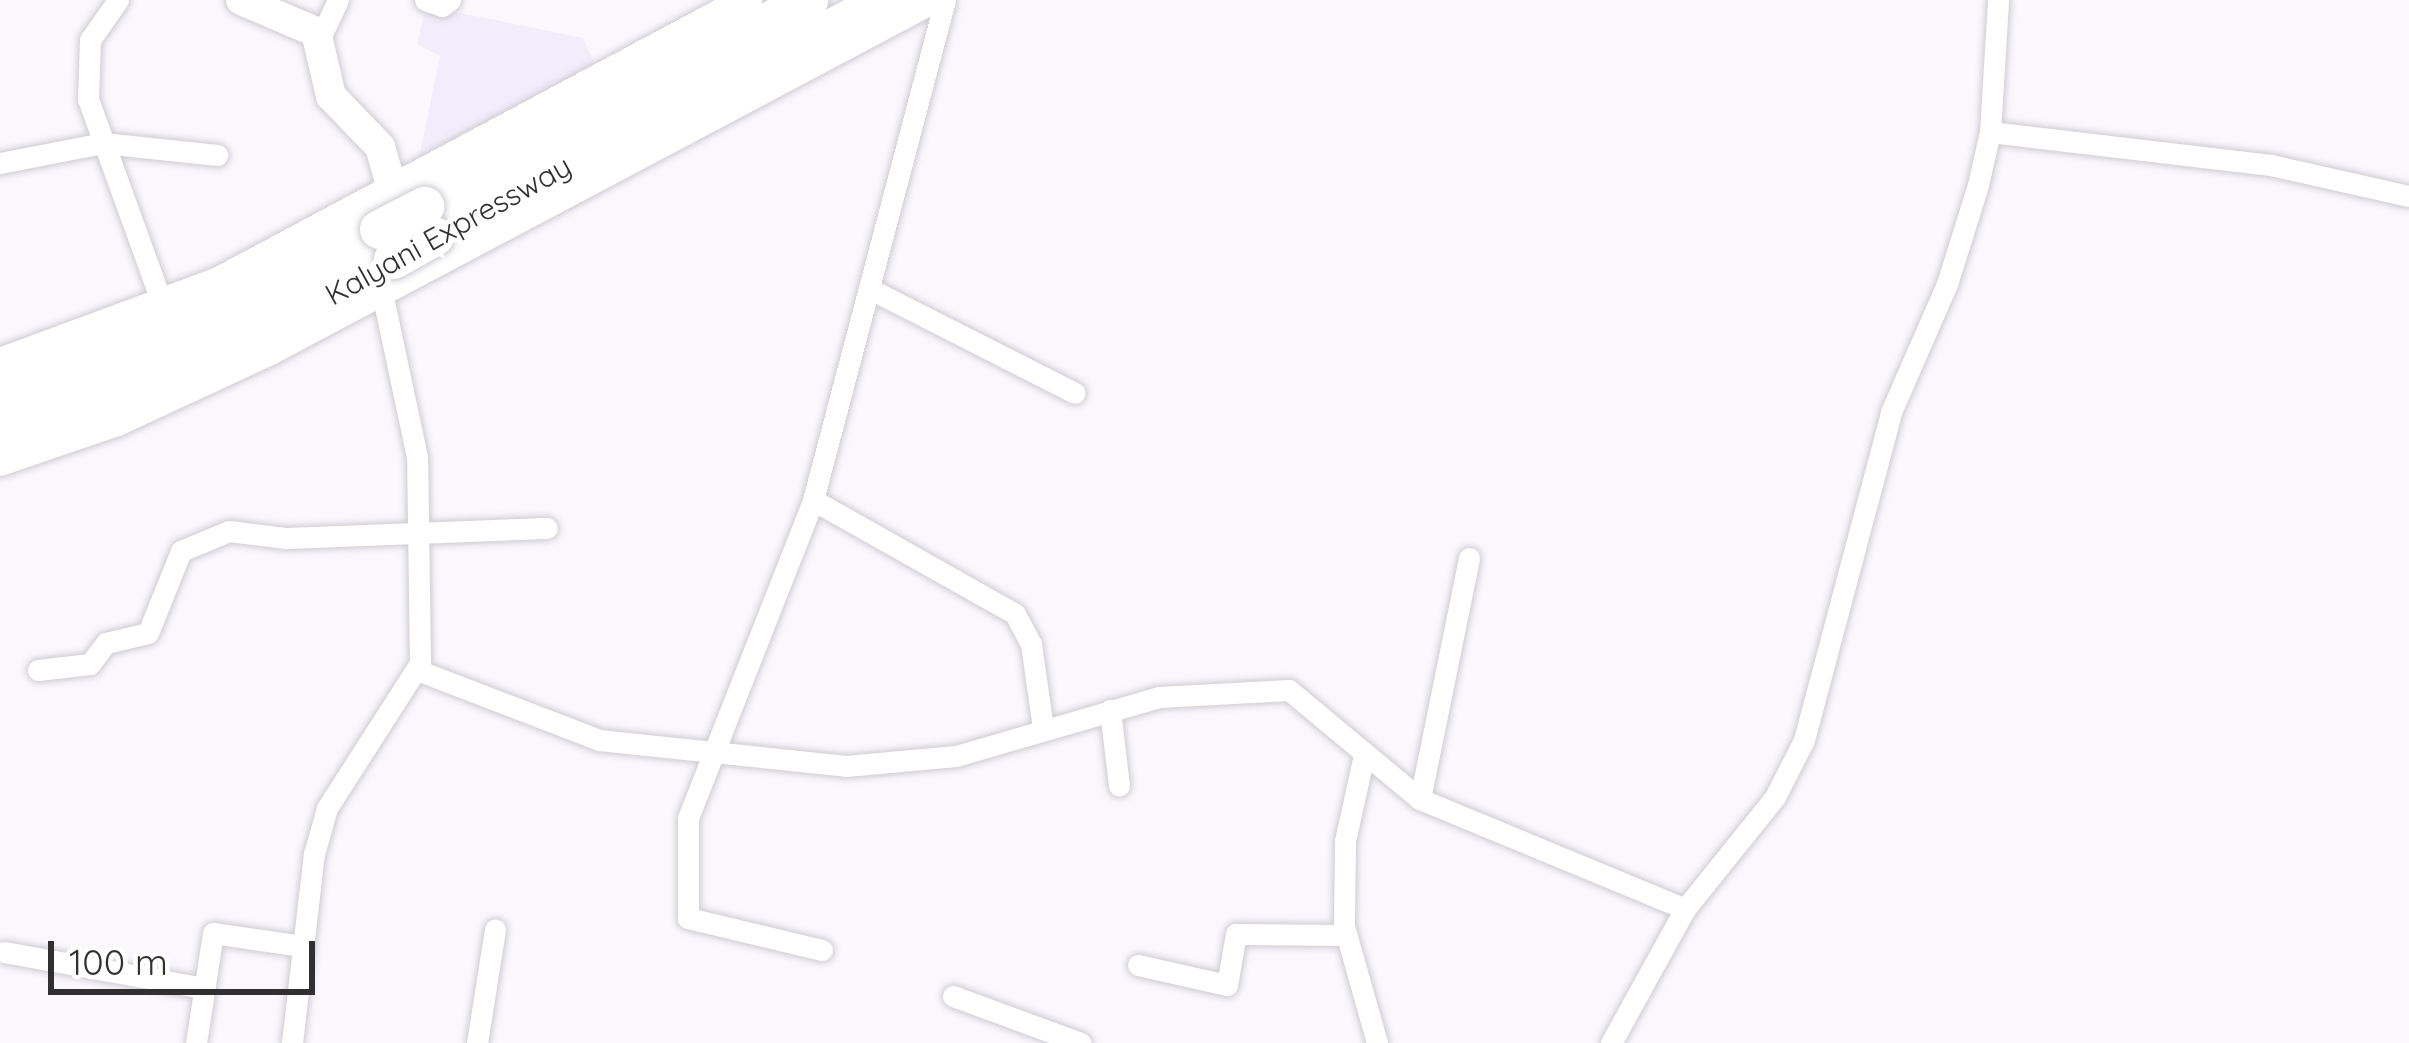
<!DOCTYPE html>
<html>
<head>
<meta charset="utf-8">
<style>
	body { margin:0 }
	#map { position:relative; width:2409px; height:1043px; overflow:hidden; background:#faf7fd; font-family:Quicksand,sans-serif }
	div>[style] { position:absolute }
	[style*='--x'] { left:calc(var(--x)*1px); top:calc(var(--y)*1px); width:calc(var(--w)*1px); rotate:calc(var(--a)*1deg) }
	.built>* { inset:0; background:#f3edfb }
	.roads { filter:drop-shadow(0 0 3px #cfccd3) drop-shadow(0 0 3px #cfccd3) }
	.street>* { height:21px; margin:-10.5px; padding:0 10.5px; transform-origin:10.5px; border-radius:10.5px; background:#fff }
	.secondary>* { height:30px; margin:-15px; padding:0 15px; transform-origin:15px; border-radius:15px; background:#fff }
	.highway>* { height:39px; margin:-19.5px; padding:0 19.5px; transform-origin:19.5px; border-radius:19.5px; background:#fff }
	.bridges { filter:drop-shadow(0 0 3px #cfccd3) drop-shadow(0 0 3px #cfccd3) }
	.highway-bridge>* { height:39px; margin:-19.5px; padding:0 19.5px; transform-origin:19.5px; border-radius:19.5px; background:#fff }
	span { translate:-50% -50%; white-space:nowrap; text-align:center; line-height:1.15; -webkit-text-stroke:10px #fff; paint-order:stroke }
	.street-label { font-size:30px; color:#302f32 }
	.scale { position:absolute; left:48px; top:941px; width:267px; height:54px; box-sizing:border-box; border:6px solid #302f32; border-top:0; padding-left:15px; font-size:36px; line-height:42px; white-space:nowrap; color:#302f32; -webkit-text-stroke:9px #fff; paint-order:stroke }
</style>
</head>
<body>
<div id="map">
	<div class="built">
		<div style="clip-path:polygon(426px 6px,583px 38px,595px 65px,419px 158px,440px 56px,417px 44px)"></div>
	</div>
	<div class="roads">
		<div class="street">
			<div style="--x:118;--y:0;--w:49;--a:125"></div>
			<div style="--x:90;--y:40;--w:59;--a:91.9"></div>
			<div style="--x:88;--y:99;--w:217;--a:70.1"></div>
			<div style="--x:425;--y:0;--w:18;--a:19"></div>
			<div style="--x:442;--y:6;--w:10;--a:-37"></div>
			<div style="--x:320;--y:38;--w:42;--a:-64.7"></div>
			<div style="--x:1990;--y:132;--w:283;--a:6.7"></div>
			<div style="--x:2271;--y:165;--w:141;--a:12.7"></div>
			<div style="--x:0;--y:163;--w:105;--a:-11"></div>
			<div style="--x:103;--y:143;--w:115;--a:6"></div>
			<div style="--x:874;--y:291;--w:225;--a:26.9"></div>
			<div style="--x:813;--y:500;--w:232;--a:29.4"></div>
			<div style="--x:1015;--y:614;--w:34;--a:62"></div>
			<div style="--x:1031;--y:644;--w:85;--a:81.9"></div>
			<div style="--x:38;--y:670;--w:52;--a:-6.6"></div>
			<div style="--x:90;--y:664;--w:26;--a:-53"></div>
			<div style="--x:106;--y:643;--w:43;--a:-13.4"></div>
			<div style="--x:148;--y:633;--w:88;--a:-68.1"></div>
			<div style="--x:181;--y:551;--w:52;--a:-22.6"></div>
			<div style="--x:229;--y:531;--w:56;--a:7.1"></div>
			<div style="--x:285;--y:538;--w:262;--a:-2.2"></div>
			<div style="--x:417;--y:670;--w:195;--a:21"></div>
			<div style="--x:599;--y:740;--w:248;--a:6"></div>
			<div style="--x:846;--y:766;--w:110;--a:-5.2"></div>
			<div style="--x:956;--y:756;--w:211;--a:-16.2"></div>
			<div style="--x:1159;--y:697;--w:130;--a:-3.1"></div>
			<div style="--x:1289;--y:690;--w:170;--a:39.8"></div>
			<div style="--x:1420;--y:799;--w:287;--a:22.5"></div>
			<div style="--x:1110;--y:710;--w:76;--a:83.2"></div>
			<div style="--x:1364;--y:755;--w:88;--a:102.5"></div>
			<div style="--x:1345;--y:841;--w:85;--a:90.7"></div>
			<div style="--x:1344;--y:926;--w:122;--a:74.2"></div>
			<div style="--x:1420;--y:799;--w:246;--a:-78.5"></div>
			<div style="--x:822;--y:950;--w:138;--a:-166.6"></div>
			<div style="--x:688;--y:918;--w:100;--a:-90"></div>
			<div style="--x:688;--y:818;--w:342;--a:-68.5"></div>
			<div style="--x:813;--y:500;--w:517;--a:-75.21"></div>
			<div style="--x:4;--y:952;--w:203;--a:10.2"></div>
			<div style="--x:1138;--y:965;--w:91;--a:12.7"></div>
			<div style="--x:1227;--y:985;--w:52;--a:-80"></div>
			<div style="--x:1236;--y:934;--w:109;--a:0.5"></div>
			<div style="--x:953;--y:996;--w:136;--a:20.2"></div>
			<div style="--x:196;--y:1043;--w:111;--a:-81.2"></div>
			<div style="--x:213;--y:933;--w:90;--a:8.3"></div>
			<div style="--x:292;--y:1043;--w:190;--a:-83.4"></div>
			<div style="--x:314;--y:854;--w:48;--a:-74.2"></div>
			<div style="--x:327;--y:808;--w:172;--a:-57.3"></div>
			<div style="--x:420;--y:663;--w:206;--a:-90.8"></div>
			<div style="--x:417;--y:457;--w:169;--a:-102"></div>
			<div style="--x:477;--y:1043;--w:115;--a:-81"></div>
			<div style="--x:1611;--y:1043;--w:153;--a:-61.1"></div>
			<div style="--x:1685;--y:909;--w:144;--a:-51.2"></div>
			<div style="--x:1775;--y:797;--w:64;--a:-63"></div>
			<div style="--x:1804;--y:740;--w:339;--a:-75.1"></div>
			<div style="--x:1891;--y:412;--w:140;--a:-66.4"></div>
			<div style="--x:1947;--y:284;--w:104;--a:-72.6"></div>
			<div style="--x:1978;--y:185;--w:54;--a:-77.2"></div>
			<div style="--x:1990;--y:132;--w:132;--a:-86.5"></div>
		</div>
		<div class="secondary">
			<div style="--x:241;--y:0;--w:82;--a:23.1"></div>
			<div style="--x:316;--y:32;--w:66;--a:76.8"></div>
			<div style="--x:331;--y:96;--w:71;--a:46.1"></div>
			<div style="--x:380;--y:147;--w:60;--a:73.7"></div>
			<div style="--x:0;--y:363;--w:233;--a:-20.3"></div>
			<div style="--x:219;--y:282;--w:599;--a:-28.11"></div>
			<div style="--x:0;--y:461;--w:124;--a:-18.9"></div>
			<div style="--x:117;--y:421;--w:169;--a:-24.9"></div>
			<div style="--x:270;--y:350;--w:747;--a:-27.94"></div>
		</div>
		<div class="highway">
			<div style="--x:424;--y:206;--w:436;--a:-28.2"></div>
			<div style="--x:434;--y:236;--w:509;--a:-27.62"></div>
			<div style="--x:0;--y:398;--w:272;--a:-21.4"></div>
			<div style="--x:253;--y:299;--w:144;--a:-29.1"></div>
			<div style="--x:0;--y:433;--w:274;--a:-20.5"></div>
			<div style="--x:257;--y:337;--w:157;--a:-29.8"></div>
		</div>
	</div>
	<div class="bridges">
		<div class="highway-bridge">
			<div style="--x:379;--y:229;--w:51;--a:-27.1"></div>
			<div style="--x:393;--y:259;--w:47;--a:-29.3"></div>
		</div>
	</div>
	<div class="street-label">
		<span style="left:448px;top:230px;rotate:-29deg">Kalyani Expressway</span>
	</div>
	<div class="scale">100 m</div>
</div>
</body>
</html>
